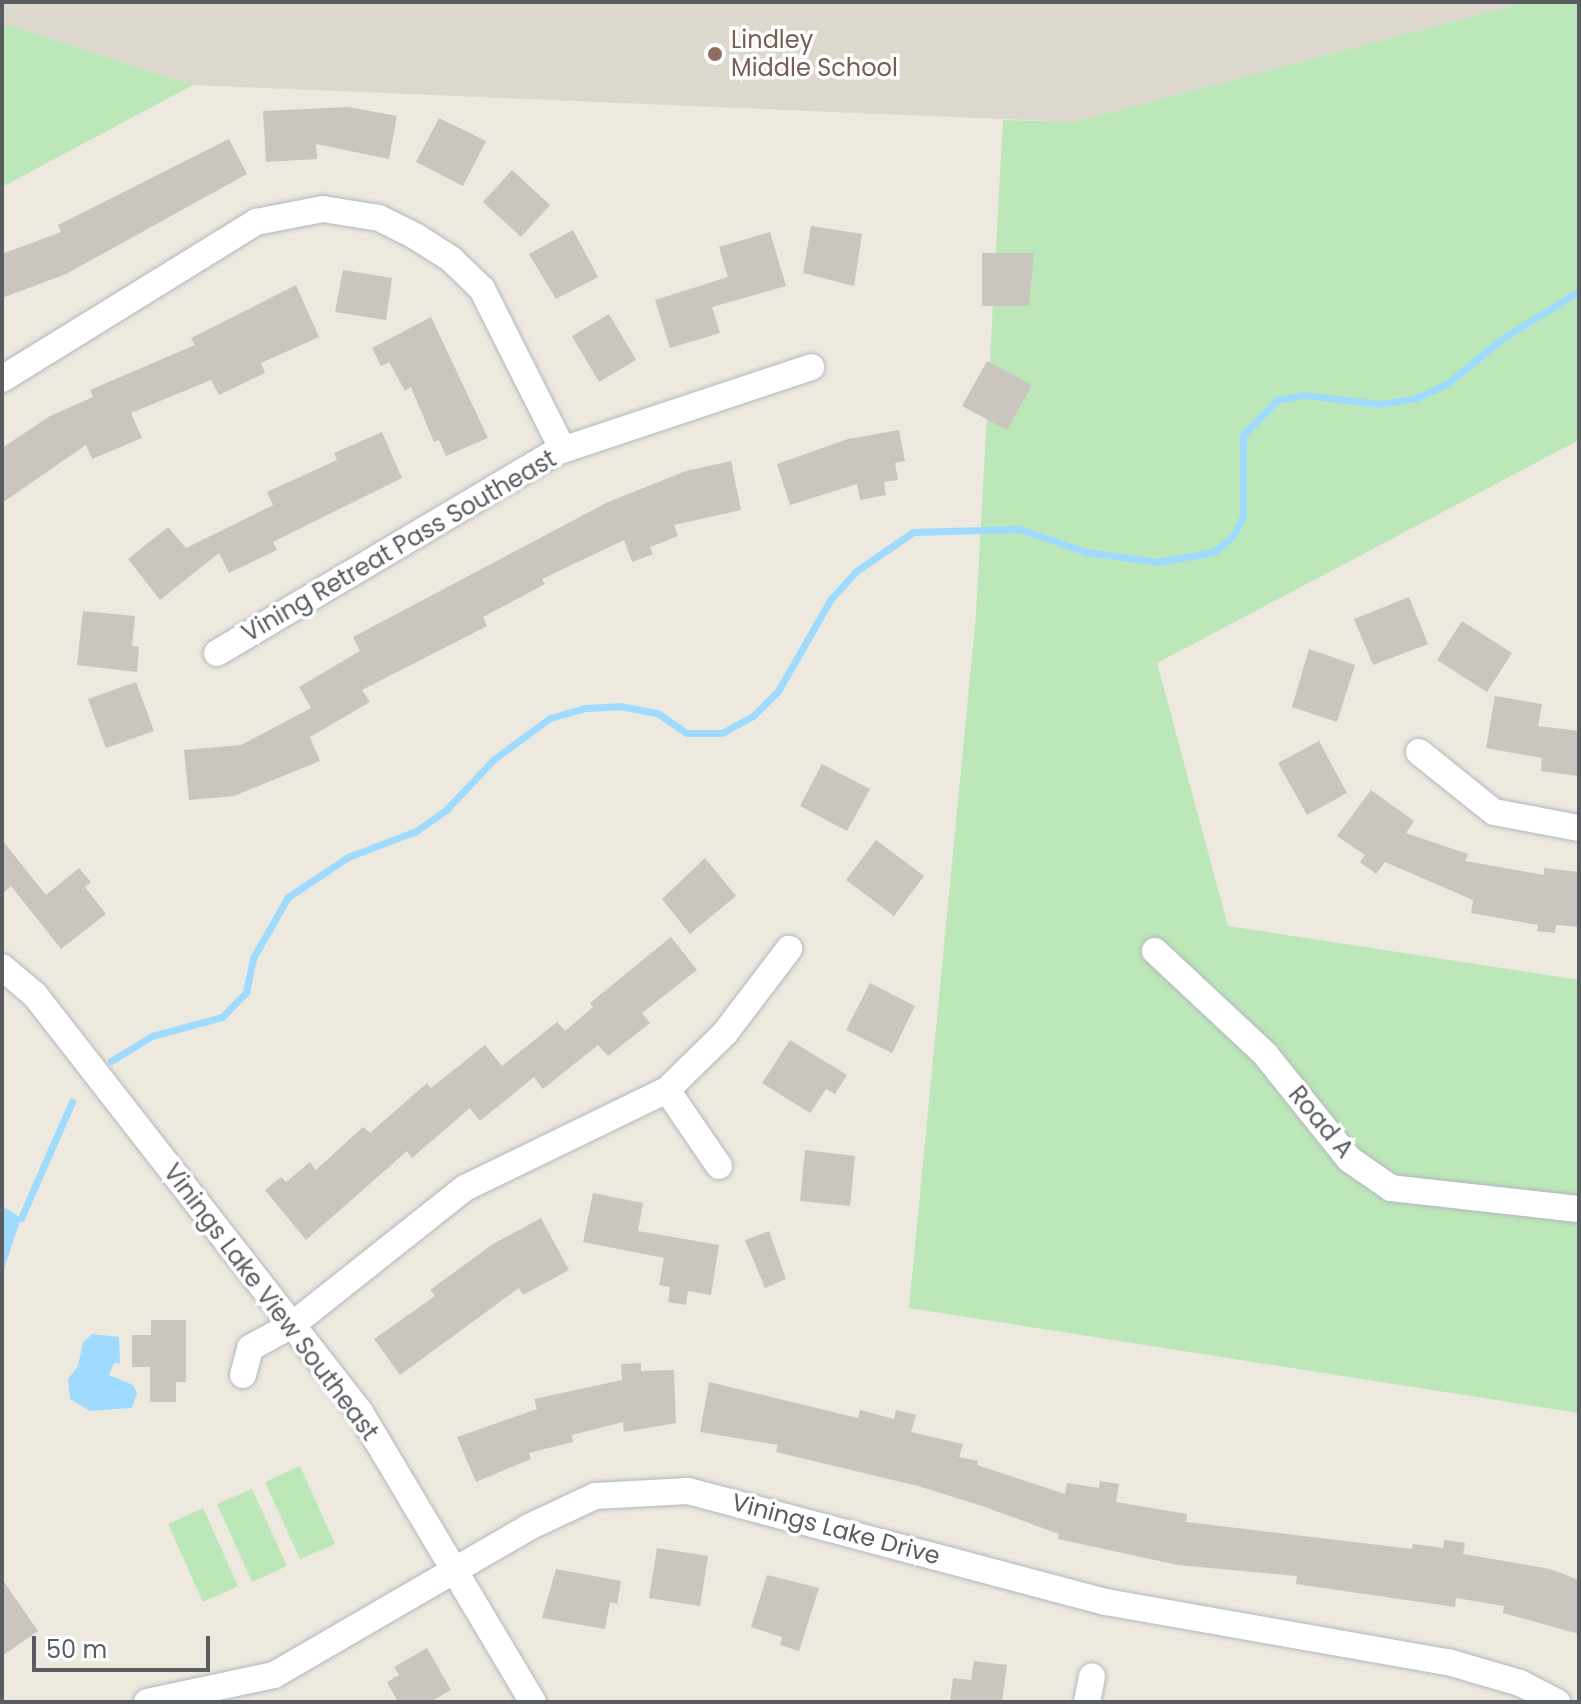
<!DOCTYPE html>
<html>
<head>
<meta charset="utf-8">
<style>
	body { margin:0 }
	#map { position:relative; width:1581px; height:1704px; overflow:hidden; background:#ede9df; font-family:Poppins,sans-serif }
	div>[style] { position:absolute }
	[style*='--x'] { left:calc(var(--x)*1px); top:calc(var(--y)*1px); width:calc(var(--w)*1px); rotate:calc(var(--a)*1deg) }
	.education>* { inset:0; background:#ddd8ce }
	.green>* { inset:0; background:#bce7b9 }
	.water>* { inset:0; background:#9edbff }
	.stream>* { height:7px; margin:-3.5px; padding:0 3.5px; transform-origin:3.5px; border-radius:3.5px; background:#9edbff }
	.building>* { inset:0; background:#cac5bf }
	.roads { filter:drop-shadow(0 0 2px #b3b7bc) drop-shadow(0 0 2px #b3b7bc) }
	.minor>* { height:26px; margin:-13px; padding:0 13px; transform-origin:13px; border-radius:13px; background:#fff }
	.dots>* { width:22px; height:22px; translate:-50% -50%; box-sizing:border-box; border:4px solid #fff; border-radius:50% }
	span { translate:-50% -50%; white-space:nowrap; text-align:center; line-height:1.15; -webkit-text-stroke:7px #fff; paint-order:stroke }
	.education-label { font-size:24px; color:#785e54 }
	.left { translate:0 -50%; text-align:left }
	.street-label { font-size:24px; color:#595d62 }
	.frame { position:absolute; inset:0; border:4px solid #595d62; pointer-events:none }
	.scale { position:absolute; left:32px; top:1636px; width:178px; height:36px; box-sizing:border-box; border:4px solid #595d62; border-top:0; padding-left:10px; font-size:24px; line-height:28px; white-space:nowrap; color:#595d62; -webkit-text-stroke:6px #fff; paint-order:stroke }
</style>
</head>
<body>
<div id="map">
	<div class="education">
		<div style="clip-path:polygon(2px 2px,1527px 2px,1074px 122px,193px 85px,2px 23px)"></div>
	</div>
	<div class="green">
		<div style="clip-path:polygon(1527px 2px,1579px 2px,1579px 440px,1157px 663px,1228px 926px,1579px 980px,1579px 1413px,909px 1308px,976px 615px,1003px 120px,1074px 122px)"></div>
		<div style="clip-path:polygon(2px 23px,193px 85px,2px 187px)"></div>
		<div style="clip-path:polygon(300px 1466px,335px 1544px,300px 1559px,265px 1482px)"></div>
		<div style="clip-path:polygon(252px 1489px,287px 1566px,252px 1582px,217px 1504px)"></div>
		<div style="clip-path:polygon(203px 1508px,238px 1586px,203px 1602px,168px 1524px)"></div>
	</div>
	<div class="water">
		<div style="clip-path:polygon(2px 1206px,21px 1218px,2px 1275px)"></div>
		<div style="clip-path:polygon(92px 1334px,119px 1337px,120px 1363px,114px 1363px,109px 1375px,133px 1385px,137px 1393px,132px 1408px,90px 1411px,70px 1399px,68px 1379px,78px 1366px,83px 1342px)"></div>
	</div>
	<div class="stream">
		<div style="--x:111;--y:1061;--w:48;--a:-31.4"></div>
		<div style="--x:152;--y:1036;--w:73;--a:-15.2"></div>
		<div style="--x:222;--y:1017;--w:35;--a:-46"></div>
		<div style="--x:246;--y:992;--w:35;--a:-78"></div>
		<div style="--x:253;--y:958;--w:70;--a:-60.2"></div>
		<div style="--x:288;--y:897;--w:72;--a:-33.7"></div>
		<div style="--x:348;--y:857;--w:73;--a:-20.9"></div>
		<div style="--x:416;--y:831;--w:35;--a:-35"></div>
		<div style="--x:445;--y:811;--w:71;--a:-46.7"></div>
		<div style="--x:494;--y:759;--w:69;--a:-36.2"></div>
		<div style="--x:550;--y:718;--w:36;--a:-16"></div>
		<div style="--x:585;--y:708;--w:35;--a:-3"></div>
		<div style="--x:620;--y:706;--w:38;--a:11"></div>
		<div style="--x:657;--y:713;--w:36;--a:34"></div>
		<div style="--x:687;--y:733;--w:35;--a:0"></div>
		<div style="--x:722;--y:733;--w:35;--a:-29"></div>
		<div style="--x:753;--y:716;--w:35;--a:-45"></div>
		<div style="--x:778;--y:691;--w:106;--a:-60.1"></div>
		<div style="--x:831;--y:599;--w:36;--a:-48"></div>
		<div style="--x:855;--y:572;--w:70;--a:-34.6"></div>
		<div style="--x:913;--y:532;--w:106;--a:-1.6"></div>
		<div style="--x:1019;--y:529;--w:71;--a:18.9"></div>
		<div style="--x:1086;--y:552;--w:72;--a:8"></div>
		<div style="--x:1157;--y:562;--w:58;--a:-10"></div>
		<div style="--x:1214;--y:552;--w:26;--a:-40"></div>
		<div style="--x:1234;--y:535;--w:21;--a:-65"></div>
		<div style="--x:1243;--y:516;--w:81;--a:-90"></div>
		<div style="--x:1243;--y:435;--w:49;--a:-45.8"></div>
		<div style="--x:1277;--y:400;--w:27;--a:-10"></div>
		<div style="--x:1304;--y:395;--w:77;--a:6.8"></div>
		<div style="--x:1380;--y:404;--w:36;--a:-9"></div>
		<div style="--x:1416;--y:398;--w:35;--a:-25"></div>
		<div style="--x:1448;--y:383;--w:71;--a:-39.3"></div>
		<div style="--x:1503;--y:338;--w:89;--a:-31.7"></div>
		<div style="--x:21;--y:1218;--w:127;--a:-66.3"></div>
	</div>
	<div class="building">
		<div style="clip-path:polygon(348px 107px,397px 116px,389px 159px,316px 144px,317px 159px,266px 162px,263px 111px)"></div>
		<div style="clip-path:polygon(439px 118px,486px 141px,463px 186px,416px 162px)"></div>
		<div style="clip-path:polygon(229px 139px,247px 174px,66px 274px,2px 298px,2px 254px,61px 232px,58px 225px)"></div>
		<div style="clip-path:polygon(512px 170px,550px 205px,521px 237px,483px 202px)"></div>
		<div style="clip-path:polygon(811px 226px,862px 234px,854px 286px,803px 273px)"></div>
		<div style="clip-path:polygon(573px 230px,598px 277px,556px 299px,529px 254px)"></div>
		<div style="clip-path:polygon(770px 232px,786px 286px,712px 307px,720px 333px,670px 348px,655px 300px,728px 277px,719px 247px)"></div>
		<div style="clip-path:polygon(982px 253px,1034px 253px,1029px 306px,982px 306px)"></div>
		<div style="clip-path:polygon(343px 270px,392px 278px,386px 320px,335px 312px)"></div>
		<div style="clip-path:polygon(296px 285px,319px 337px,261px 363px,265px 373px,219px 395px,211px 380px,131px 413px,142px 438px,92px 459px,86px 445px,2px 503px,2px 448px,50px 416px,93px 397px,90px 390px,195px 345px,191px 338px)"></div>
		<div style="clip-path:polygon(609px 314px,636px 360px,599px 382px,572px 336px)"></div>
		<div style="clip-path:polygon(431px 317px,488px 438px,446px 456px,439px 440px,434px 442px,411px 387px,405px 391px,389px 362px,381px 366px,372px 348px)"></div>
		<div style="clip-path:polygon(987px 361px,1032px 385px,1007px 430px,962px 406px)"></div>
		<div style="clip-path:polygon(899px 430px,905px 461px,895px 463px,898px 480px,884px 482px,886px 495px,860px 500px,857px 484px,790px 505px,777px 464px,848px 439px)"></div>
		<div style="clip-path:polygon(382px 432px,402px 478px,273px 542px,277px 550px,229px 573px,219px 553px,160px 600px,128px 559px,168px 527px,186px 548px,273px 505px,267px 492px,337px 460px,334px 453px)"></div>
		<div style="clip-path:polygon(731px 461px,741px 510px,674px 525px,678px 536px,650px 547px,653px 554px,632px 562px,624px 540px,542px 579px,545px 584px,483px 617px,487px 626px,362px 690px,370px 702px,310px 737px,320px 761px,234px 796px,189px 800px,184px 750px,241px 745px,311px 708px,299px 687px,360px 651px,353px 637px,608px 502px,686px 471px)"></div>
		<div style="clip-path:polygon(1409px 597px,1428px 644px,1373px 665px,1354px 619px)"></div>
		<div style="clip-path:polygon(83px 611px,135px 616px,132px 646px,139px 647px,137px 672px,77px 665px)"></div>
		<div style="clip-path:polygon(1462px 621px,1512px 653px,1487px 692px,1437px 660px)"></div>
		<div style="clip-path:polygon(1309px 649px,1355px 665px,1337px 722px,1292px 707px)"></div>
		<div style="clip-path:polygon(136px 682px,154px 731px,106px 748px,88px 699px)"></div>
		<div style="clip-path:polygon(1495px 696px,1542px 704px,1538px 726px,1579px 731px,1579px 776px,1541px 771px,1542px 758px,1486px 748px)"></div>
		<div style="clip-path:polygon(1319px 741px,1347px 793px,1307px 815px,1278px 763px)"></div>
		<div style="clip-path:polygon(822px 764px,870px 789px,847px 831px,800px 806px)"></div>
		<div style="clip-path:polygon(1371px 790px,1414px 821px,1406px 833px,1468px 854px,1465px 861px,1544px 875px,1544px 868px,1579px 872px,1579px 927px,1556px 925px,1555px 933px,1537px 931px,1538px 925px,1471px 913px,1473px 900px,1385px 862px,1376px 874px,1360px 862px,1365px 855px,1337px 836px)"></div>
		<div style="clip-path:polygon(2px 840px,46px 895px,79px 868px,91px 882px,85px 887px,106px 914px,61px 949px,11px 886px,2px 894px)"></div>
		<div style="clip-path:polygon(876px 840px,924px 876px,894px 916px,846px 880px)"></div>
		<div style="clip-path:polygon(705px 858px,736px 896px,690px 934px,662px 899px)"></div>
		<div style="clip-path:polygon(671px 937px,697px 970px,642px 1013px,650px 1023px,608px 1056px,598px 1045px,543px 1089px,534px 1077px,480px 1121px,470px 1108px,412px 1158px,407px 1151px,306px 1240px,265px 1190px,281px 1177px,286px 1182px,310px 1162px,316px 1170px,363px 1127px,370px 1133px,427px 1083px,431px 1088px,485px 1045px,502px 1066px,557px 1022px,565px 1031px,593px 1007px,590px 1003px)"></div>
		<div style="clip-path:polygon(870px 983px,915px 1006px,892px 1053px,846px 1030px)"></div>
		<div style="clip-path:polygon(790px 1040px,847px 1075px,835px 1094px,826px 1089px,810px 1113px,762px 1083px)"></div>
		<div style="clip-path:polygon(805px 1150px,855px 1156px,850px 1206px,800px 1201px)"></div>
		<div style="clip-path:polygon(593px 1193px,643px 1203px,638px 1231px,719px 1245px,711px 1295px,688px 1291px,686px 1305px,668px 1302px,670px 1287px,659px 1285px,664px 1258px,583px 1242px)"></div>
		<div style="clip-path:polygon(541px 1218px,569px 1270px,523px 1295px,519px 1288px,400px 1375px,374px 1339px,435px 1296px,430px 1290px,493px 1244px)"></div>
		<div style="clip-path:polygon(769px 1231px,786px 1279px,765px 1288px,745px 1240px)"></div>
		<div style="clip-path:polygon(151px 1320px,186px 1320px,186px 1382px,176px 1382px,176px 1402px,150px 1402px,150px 1367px,132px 1367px,132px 1335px,151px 1335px)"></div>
		<div style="clip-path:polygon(641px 1363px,641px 1371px,674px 1370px,676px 1423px,624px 1432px,623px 1422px,572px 1435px,573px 1442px,529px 1453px,531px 1459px,476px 1482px,457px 1437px,537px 1409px,534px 1399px,622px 1380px,621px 1364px)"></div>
		<div style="clip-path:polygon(709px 1382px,858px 1418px,860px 1410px,894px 1419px,896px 1410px,916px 1415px,911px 1432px,963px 1444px,959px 1457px,978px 1461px,977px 1465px,1065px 1494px,1067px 1483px,1099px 1488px,1100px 1481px,1119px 1484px,1116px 1502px,1187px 1514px,1186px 1522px,1412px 1549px,1413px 1544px,1443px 1548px,1444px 1540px,1465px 1543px,1463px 1554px,1550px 1569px,1579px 1580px,1579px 1634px,1503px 1613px,1504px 1606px,1456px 1598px,1455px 1607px,1296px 1584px,1297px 1576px,1178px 1565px,1058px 1539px,1059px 1534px,982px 1506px,918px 1486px,776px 1452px,778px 1445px,700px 1432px)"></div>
		<div style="clip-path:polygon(657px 1548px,708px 1556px,700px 1606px,649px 1598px)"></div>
		<div style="clip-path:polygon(556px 1569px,621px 1581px,617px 1604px,610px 1602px,605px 1629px,542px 1618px)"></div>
		<div style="clip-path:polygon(767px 1575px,819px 1588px,799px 1651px,780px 1645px,782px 1637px,751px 1627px)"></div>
		<div style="clip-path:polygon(2px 1579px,38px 1631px,2px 1656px)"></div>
		<div style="clip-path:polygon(427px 1648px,451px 1690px,430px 1702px,398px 1702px,387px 1682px,399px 1675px,394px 1667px)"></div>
		<div style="clip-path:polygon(974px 1661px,1007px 1665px,1002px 1702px,950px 1702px,953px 1678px,971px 1680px)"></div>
	</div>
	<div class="roads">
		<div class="minor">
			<div style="--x:2;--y:379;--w:299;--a:-31.7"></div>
			<div style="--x:256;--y:222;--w:68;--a:-11"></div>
			<div style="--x:323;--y:209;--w:57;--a:9.1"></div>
			<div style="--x:379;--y:218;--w:40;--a:26.6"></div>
			<div style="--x:415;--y:236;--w:43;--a:32.6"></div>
			<div style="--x:451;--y:259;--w:43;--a:44.1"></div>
			<div style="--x:482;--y:289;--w:180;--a:63.3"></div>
			<div style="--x:217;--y:653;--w:394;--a:-30.7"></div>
			<div style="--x:556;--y:452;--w:269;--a:-18.4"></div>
			<div style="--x:1419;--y:752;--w:96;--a:38.7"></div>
			<div style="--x:1494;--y:812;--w:86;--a:10.7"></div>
			<div style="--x:1155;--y:951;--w:151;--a:43.1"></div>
			<div style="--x:1265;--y:1054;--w:134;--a:51.3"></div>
			<div style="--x:1349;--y:1159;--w:51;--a:34.6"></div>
			<div style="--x:1391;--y:1188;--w:189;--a:6.4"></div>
			<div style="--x:2;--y:967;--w:43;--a:40.3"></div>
			<div style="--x:35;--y:995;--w:529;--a:52.07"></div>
			<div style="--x:360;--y:1412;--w:338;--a:59.2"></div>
			<div style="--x:667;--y:1090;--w:92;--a:55.6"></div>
			<div style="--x:243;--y:1375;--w:28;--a:-75"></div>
			<div style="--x:250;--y:1348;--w:48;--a:-28.7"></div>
			<div style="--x:292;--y:1325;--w:221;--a:-38.4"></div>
			<div style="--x:465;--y:1188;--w:225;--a:-25.9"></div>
			<div style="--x:667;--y:1090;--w:81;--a:-44.5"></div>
			<div style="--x:725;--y:1033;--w:106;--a:-52.7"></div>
			<div style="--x:147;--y:1702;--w:130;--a:-12"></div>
			<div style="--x:274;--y:1675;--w:295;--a:-30.1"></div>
			<div style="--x:529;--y:1527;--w:73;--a:-25.2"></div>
			<div style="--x:595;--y:1496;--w:93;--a:-3.1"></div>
			<div style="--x:688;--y:1491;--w:432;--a:14.9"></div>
			<div style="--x:1106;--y:1602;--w:347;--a:10"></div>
			<div style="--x:1448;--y:1662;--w:75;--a:16.3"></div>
			<div style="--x:1520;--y:1683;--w:42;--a:27.2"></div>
			<div style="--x:1087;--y:1702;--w:26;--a:-79"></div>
		</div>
	</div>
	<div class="dots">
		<div style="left:715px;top:54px;background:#8d6e63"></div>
	</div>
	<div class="education-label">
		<span class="left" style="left:731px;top:54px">Lindley<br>Middle School</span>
	</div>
	<div class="street-label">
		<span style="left:399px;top:546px;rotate:-30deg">Vining Retreat Pass Southeast</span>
		<span style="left:1321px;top:1122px;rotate:50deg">Road A</span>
		<span style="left:271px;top:1302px;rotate:53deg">Vinings Lake View Southeast</span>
		<span style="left:836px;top:1529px;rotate:15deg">Vinings Lake Drive</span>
	</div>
	<div class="frame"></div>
	<div class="scale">50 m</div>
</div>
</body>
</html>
